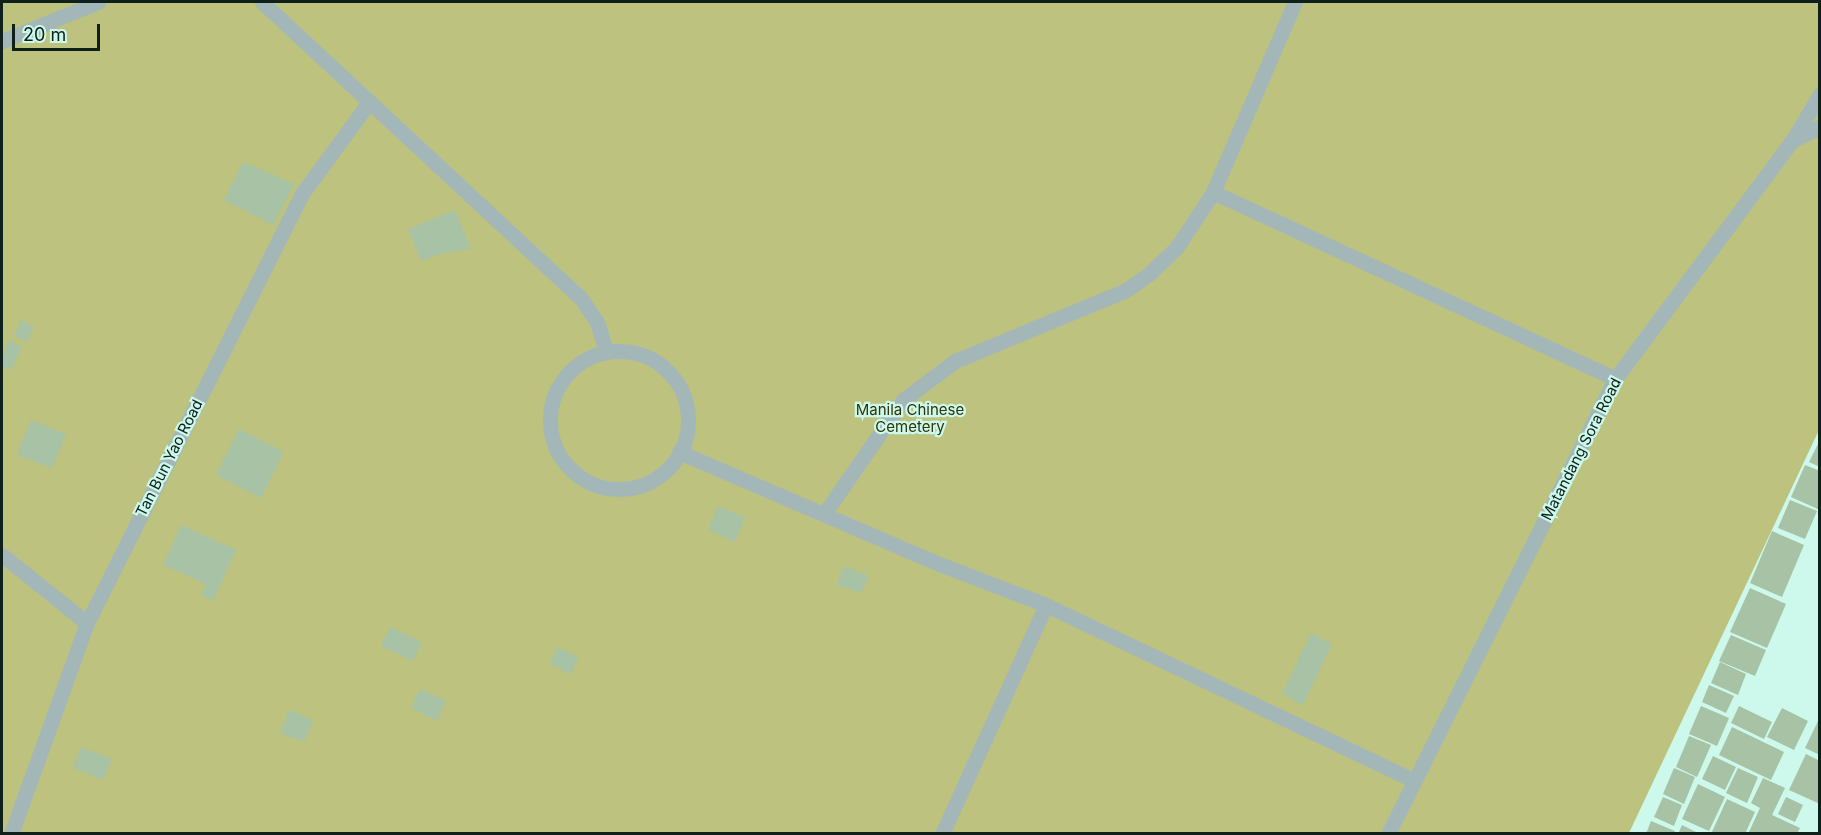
<!DOCTYPE html>
<html>
<head>
<meta charset="utf-8">
<style>
	body { margin:0 }
	#map { position:relative; width:1821px; height:835px; overflow:hidden; background:#ccf9eb; font-family:Inter,sans-serif }
	div>[style] { position:absolute }
	[style*='--x'] { left:calc(var(--x)*1px); top:calc(var(--y)*1px); width:calc(var(--w)*1px); rotate:calc(var(--a)*1deg) }
	.green>* { inset:0; background:#bdc27e }
	.building>* { inset:0; background:#a7c2a5 }
	.service>* { height:15px; margin:-7.5px; padding:0 7.5px; transform-origin:7.5px; border-radius:7.5px; background:#a3b7b9 }
	.service>.ring { margin:-7.5px; padding:0; box-sizing:content-box; background:none; border:15px solid #a3b7b9; border-radius:50% }
	span { translate:-50% -50%; white-space:nowrap; text-align:center; line-height:1.15; -webkit-text-stroke:4.5px #ccf9eb; paint-order:stroke }
	.park-label { font-size:15px; color:#313307 }
	.street-label { font-size:15px; color:#0f201b }
	.frame { position:absolute; inset:0; border:3px solid #0f201b; pointer-events:none }
	.scale { position:absolute; left:12px; top:24px; width:88px; height:27px; box-sizing:border-box; border:3px solid #0f201b; border-top:0; padding-left:8px; font-size:18px; line-height:21px; white-space:nowrap; color:#0f201b; -webkit-text-stroke:4px #ccf9eb; paint-order:stroke }
</style>
</head>
<body>
<div id="map">
	<div class="green">
		<div style="clip-path:polygon(2px 2px,1819px 2px,1819px 430px,1629px 833px,2px 834px)"></div>
	</div>
	<div class="building">
		<div style="clip-path:polygon(243px 162px,294px 184px,273px 225px,224px 200px)"></div>
		<div style="clip-path:polygon(455px 210px,471px 249px,442px 253px,421px 261px,408px 229px)"></div>
		<div style="clip-path:polygon(21px 320px,34px 326px,27px 342px,14px 336px)"></div>
		<div style="clip-path:polygon(9px 340px,22px 347px,11px 370px,2px 366px,2px 356px)"></div>
		<div style="clip-path:polygon(31px 420px,66px 434px,52px 468px,17px 455px)"></div>
		<div style="clip-path:polygon(239px 429px,284px 452px,261px 498px,216px 475px)"></div>
		<div style="clip-path:polygon(1820px 440px,1820px 467px,1809px 462px)"></div>
		<div style="clip-path:polygon(1805px 465px,1820px 471px,1820px 510px,1791px 497px)"></div>
		<div style="clip-path:polygon(1790px 500px,1817px 511px,1805px 539px,1778px 528px)"></div>
		<div style="clip-path:polygon(718px 506px,745px 517px,735px 542px,708px 530px)"></div>
		<div style="clip-path:polygon(181px 525px,236px 550px,213px 601px,201px 595px,206px 584px,163px 565px)"></div>
		<div style="clip-path:polygon(1772px 531px,1804px 545px,1782px 597px,1750px 583px)"></div>
		<div style="clip-path:polygon(844px 566px,869px 576px,861px 593px,836px 585px)"></div>
		<div style="clip-path:polygon(1750px 588px,1786px 604px,1767px 648px,1730px 632px)"></div>
		<div style="clip-path:polygon(390px 627px,422px 642px,413px 661px,381px 646px)"></div>
		<div style="clip-path:polygon(1311px 633px,1332px 644px,1303px 705px,1282px 694px)"></div>
		<div style="clip-path:polygon(1731px 635px,1766px 650px,1755px 676px,1719px 661px)"></div>
		<div style="clip-path:polygon(557px 647px,578px 657px,571px 674px,550px 664px)"></div>
		<div style="clip-path:polygon(1720px 662px,1746px 674px,1738px 695px,1711px 683px)"></div>
		<div style="clip-path:polygon(1709px 685px,1734px 696px,1726px 713px,1702px 702px)"></div>
		<div style="clip-path:polygon(420px 689px,446px 701px,437px 721px,411px 708px)"></div>
		<div style="clip-path:polygon(1701px 706px,1729px 718px,1717px 746px,1689px 734px)"></div>
		<div style="clip-path:polygon(1739px 706px,1772px 722px,1764px 739px,1731px 723px)"></div>
		<div style="clip-path:polygon(1782px 708px,1808px 721px,1794px 750px,1767px 737px)"></div>
		<div style="clip-path:polygon(289px 710px,313px 720px,304px 742px,280px 733px)"></div>
		<div style="clip-path:polygon(1820px 717px,1820px 755px,1805px 748px)"></div>
		<div style="clip-path:polygon(1732px 727px,1784px 752px,1771px 780px,1719px 755px)"></div>
		<div style="clip-path:polygon(1689px 736px,1711px 745px,1697px 777px,1676px 767px)"></div>
		<div style="clip-path:polygon(81px 747px,112px 759px,103px 780px,73px 768px)"></div>
		<div style="clip-path:polygon(1806px 754px,1820px 761px,1820px 804px,1789px 790px)"></div>
		<div style="clip-path:polygon(1713px 756px,1736px 767px,1725px 790px,1702px 779px)"></div>
		<div style="clip-path:polygon(1674px 768px,1695px 777px,1684px 804px,1663px 794px)"></div>
		<div style="clip-path:polygon(1738px 768px,1758px 777px,1747px 803px,1726px 793px)"></div>
		<div style="clip-path:polygon(1763px 778px,1785px 788px,1772px 815px,1800px 828px,1797px 834px,1748px 834px,1760px 808px,1751px 803px)"></div>
		<div style="clip-path:polygon(1698px 784px,1725px 797px,1709px 831px,1682px 819px)"></div>
		<div style="clip-path:polygon(1663px 797px,1682px 805px,1674px 826px,1654px 817px)"></div>
		<div style="clip-path:polygon(1786px 797px,1803px 805px,1795px 822px,1778px 814px)"></div>
		<div style="clip-path:polygon(1727px 799px,1755px 812px,1745px 834px,1711px 834px)"></div>
		<div style="clip-path:polygon(1651px 821px,1675px 831px,1674px 834px,1646px 834px)"></div>
		<div style="clip-path:polygon(1682px 825px,1700px 834px,1678px 834px)"></div>
	</div>
	<div class="service">
		<div style="--x:262;--y:2;--w:434;--a:42.9"></div>
		<div style="--x:580;--y:297;--w:30;--a:56"></div>
		<div style="--x:597;--y:322;--w:31;--a:73"></div>
		<div style="--x:2;--y:41;--w:104;--a:-22.1"></div>
		<div style="--x:1793;--y:140;--w:30;--a:-26"></div>
		<div style="--x:1213;--y:192;--w:443;--a:24.9"></div>
		<div class="ring" style="left:550px;top:351px;width:123px;height:123px"></div>
		<div style="--x:679;--y:452;--w:286;--a:23.3"></div>
		<div style="--x:942;--y:565;--w:111;--a:21"></div>
		<div style="--x:1046;--y:605;--w:407;--a:25.5"></div>
		<div style="--x:824;--y:514;--w:139;--a:-55.3"></div>
		<div style="--x:903;--y:400;--w:65;--a:-36.9"></div>
		<div style="--x:955;--y:361;--w:185;--a:-22.5"></div>
		<div style="--x:1126;--y:290;--w:29;--a:-35"></div>
		<div style="--x:1150;--y:273;--w:37;--a:-44"></div>
		<div style="--x:1177;--y:247;--w:66;--a:-56.8"></div>
		<div style="--x:1213;--y:192;--w:207;--a:-66.7"></div>
		<div style="--x:2;--y:555;--w:109;--a:38.7"></div>
		<div style="--x:11;--y:834;--w:224;--a:-70.2"></div>
		<div style="--x:87;--y:623;--w:479;--a:-63.4"></div>
		<div style="--x:301;--y:195;--w:115;--a:-53.8"></div>
		<div style="--x:942;--y:834;--w:252;--a:-65.6"></div>
		<div style="--x:1388;--y:834;--w:508;--a:-63.49"></div>
		<div style="--x:1615;--y:379;--w:297;--a:-53.4"></div>
		<div style="--x:1792;--y:141;--w:55;--a:-59.2"></div>
	</div>
	<div class="park-label">
		<span style="left:910px;top:418px">Manila Chinese<br>Cemetery</span>
	</div>
	<div class="street-label">
		<span style="left:1581px;top:449px;rotate:-63deg">Matandang Sora Road</span>
		<span style="left:169px;top:458px;rotate:-63deg">Tan Bun Yao Road</span>
	</div>
	<div class="frame"></div>
	<div class="scale">20 m</div>
</div>
</body>
</html>
